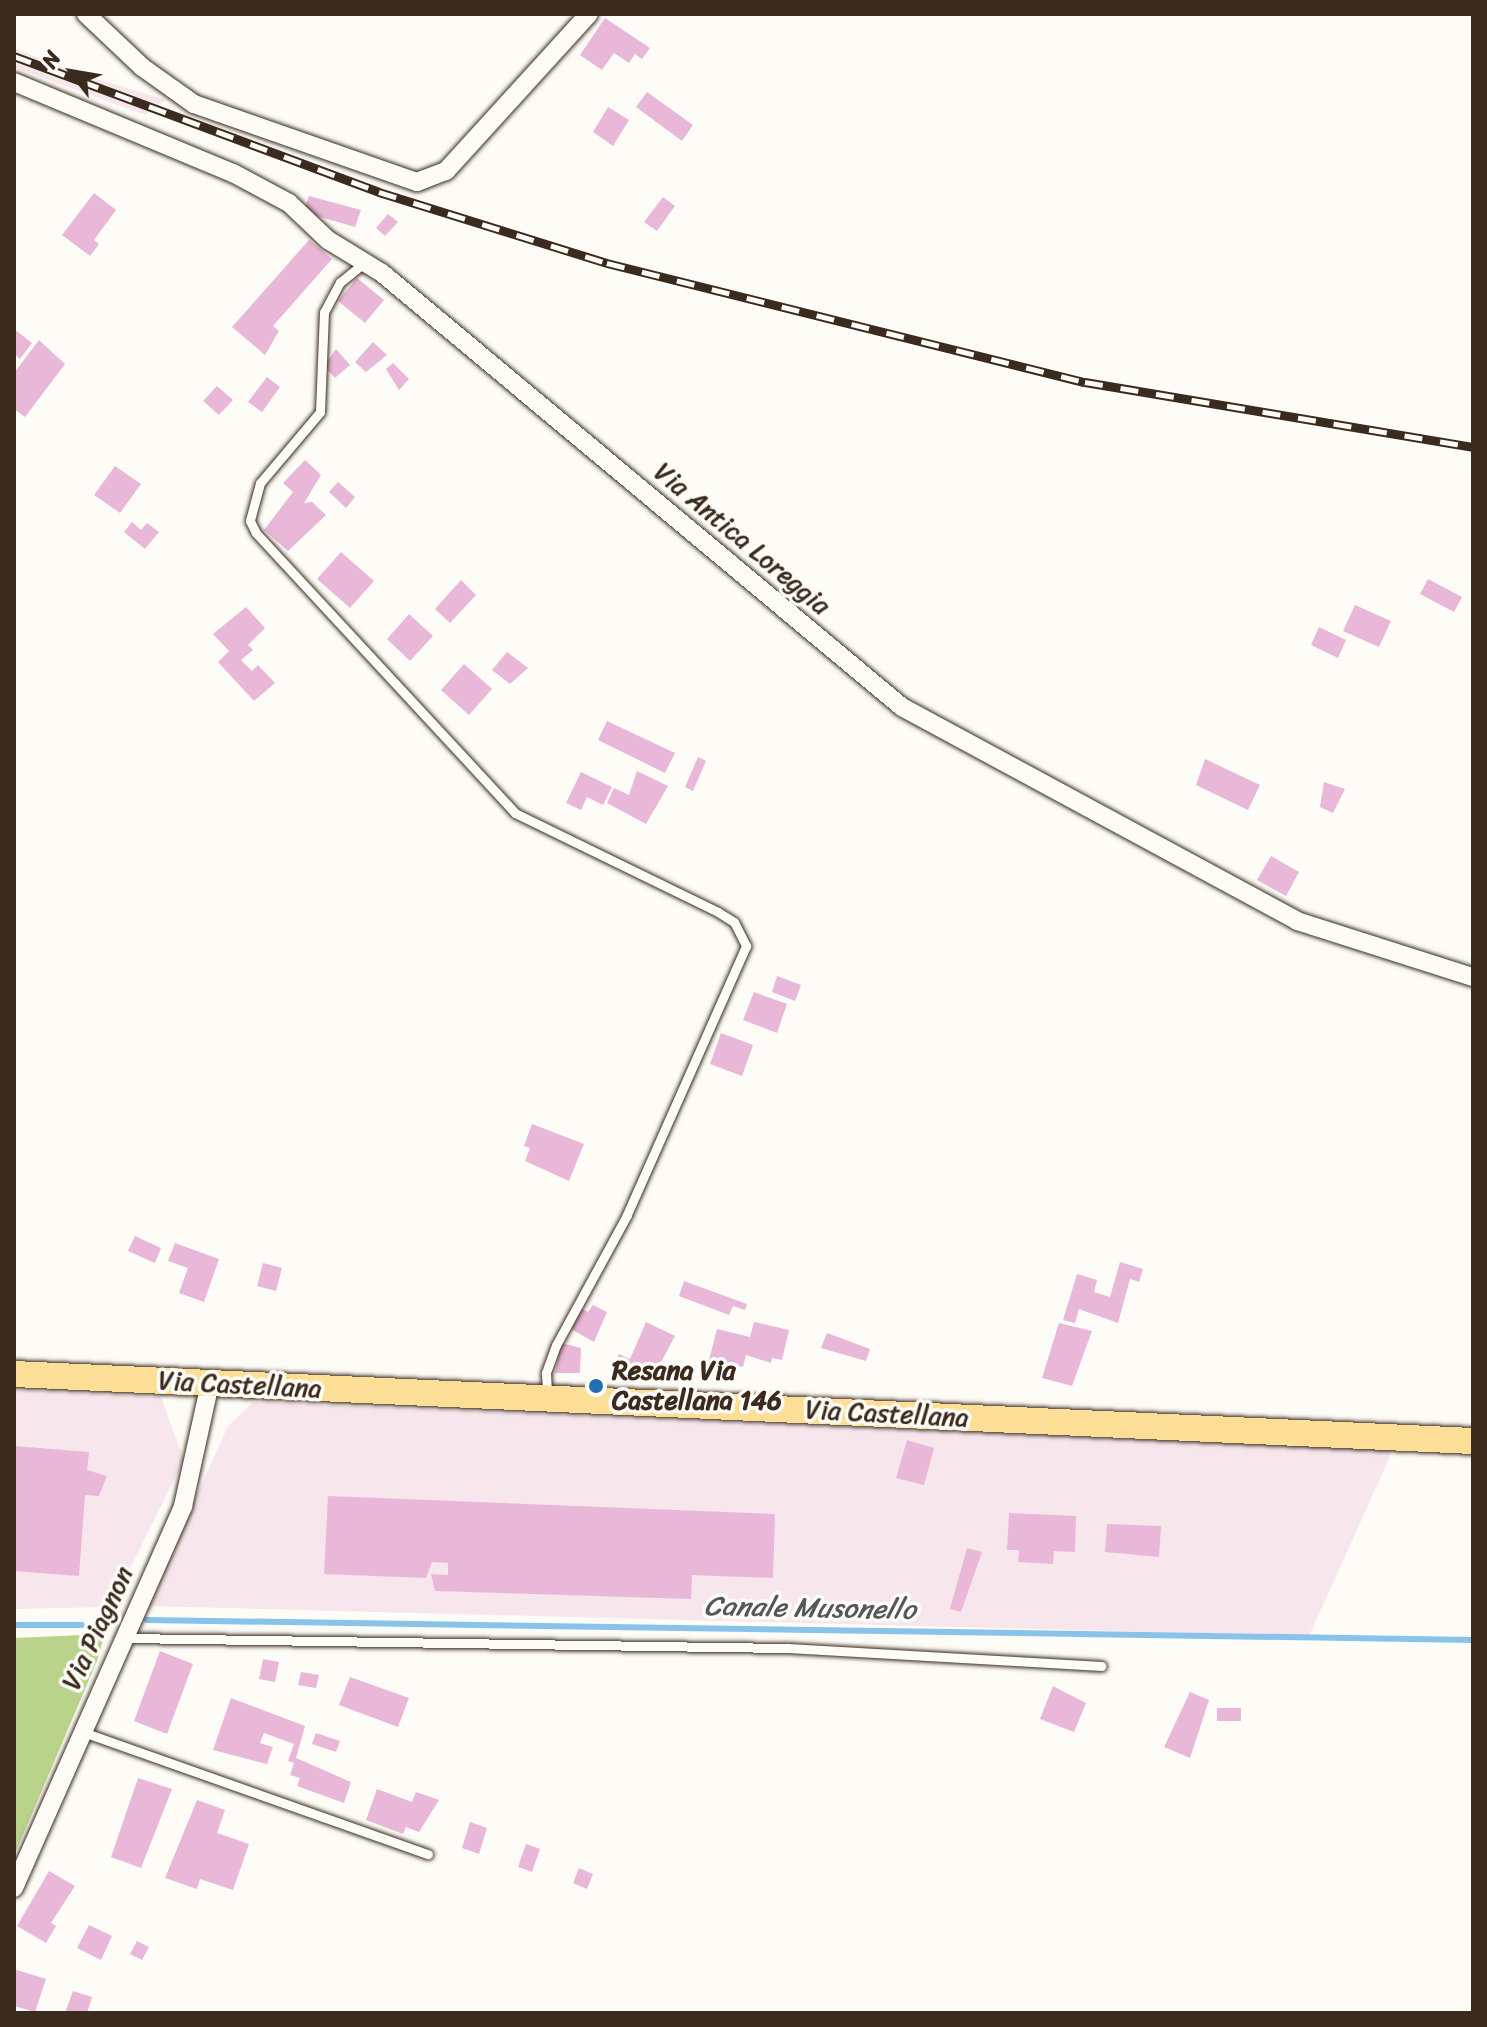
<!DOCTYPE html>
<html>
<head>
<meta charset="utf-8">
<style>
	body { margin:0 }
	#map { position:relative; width:1487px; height:2027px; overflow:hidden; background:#fdfcf7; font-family:Sriracha,sans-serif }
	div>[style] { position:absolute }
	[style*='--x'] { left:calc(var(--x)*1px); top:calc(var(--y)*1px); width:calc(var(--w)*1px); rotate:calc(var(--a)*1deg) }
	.built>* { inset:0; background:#f7e7ed }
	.green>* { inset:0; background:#bad38a }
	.stream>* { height:6px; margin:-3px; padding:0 3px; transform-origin:3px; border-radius:3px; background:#8ac3e9 }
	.building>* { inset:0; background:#e9b7d7 }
	.roads { filter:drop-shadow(0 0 2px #3b2a1e) drop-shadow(0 0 2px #3b2a1e) }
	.service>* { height:9px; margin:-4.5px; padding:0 4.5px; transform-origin:4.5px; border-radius:4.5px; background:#fdfcf7 }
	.minor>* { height:18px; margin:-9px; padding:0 9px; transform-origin:9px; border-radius:9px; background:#fdfcf7 }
	.primary>* { height:26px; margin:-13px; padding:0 13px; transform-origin:13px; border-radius:13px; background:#fdde96 }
	.rail>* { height:9px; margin-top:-4.5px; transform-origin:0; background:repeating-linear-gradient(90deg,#fdfcf7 0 18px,#3b2a1e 0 36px); box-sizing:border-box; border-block:2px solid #3b2a1e }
	.dots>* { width:22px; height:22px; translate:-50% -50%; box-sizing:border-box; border:4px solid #fdfcf7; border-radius:50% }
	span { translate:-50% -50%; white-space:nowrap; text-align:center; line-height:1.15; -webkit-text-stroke:7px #fdfcf7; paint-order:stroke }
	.street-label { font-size:26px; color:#3b2a1e }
	.poi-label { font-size:26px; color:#3b2a1e; font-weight:700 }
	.left { translate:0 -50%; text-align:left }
	.water-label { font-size:28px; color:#53585b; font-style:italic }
	.frame { position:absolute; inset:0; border:16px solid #3b2a1e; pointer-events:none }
	.north { position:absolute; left:32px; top:32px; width:80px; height:80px; -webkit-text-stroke:6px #fdfcf7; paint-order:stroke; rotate:301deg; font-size:22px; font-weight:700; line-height:32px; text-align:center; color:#3b2a1e }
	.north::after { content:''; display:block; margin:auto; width:28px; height:36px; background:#3b2a1e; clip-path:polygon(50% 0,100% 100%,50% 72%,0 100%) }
</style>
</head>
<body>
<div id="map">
	<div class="built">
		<div style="clip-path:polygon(14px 48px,72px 71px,166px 100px,145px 115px,14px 67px)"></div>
		<div style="clip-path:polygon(14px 1390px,161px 1397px,184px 1460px,111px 1607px,14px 1609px)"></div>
		<div style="clip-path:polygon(253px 1402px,1393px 1450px,1309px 1636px,146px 1606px,228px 1426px)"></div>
	</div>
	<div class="green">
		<div style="clip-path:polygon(105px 1634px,97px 1661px,14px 1856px,14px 1638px)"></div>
	</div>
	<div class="stream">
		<div style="--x:147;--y:1620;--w:1326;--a:0.86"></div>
		<div style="--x:14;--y:1625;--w:68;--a:0"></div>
	</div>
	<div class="building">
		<div style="clip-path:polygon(605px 18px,650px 48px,642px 59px,635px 54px,629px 63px,614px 53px,602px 70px,580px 55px)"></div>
		<div style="clip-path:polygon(647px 92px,693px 125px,682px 141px,636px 107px)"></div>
		<div style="clip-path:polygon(608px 107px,629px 120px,613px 146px,593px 132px)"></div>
		<div style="clip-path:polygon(94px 193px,116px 210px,94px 240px,99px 244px,90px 256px,62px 235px)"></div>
		<div style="clip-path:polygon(309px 196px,361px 210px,355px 227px,303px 212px)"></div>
		<div style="clip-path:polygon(663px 197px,675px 206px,657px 231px,644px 222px)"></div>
		<div style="clip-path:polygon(388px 214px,398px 222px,385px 236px,376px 228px)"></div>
		<div style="clip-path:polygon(309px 240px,332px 259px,273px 326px,279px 331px,265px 355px,232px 327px)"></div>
		<div style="clip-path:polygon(357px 278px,384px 300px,365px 323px,338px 301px)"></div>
		<div style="clip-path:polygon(14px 329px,32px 343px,20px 359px,14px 354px)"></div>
		<div style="clip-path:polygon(39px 340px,65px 364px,25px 417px,14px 409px,14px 373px)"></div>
		<div style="clip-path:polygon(373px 342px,387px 355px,366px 372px,355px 362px)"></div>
		<div style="clip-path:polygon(336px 349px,350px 365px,335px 378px,324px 366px)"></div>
		<div style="clip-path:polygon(393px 363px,409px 379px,399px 390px,386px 369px)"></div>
		<div style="clip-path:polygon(267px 377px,280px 387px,262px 412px,248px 402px)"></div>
		<div style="clip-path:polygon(217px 386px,233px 400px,219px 415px,203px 401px)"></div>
		<div style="clip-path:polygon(305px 460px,321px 475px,304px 503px,312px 502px,326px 515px,288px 551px,264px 530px,293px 492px,283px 483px)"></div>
		<div style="clip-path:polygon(115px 466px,141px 484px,120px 513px,94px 495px)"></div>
		<div style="clip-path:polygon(338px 482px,355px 497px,346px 508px,329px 492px)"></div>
		<div style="clip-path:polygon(132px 522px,141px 530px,147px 523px,159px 532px,145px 549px,124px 532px)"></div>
		<div style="clip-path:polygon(341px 552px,374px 581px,350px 608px,317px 579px)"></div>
		<div style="clip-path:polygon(1428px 579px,1462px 597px,1454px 612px,1420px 594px)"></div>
		<div style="clip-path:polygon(461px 580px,476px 595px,450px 623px,435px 609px)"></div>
		<div style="clip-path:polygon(1355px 605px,1391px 621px,1379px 647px,1343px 631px)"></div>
		<div style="clip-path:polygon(246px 607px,265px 628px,248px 645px,253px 650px,241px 660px,252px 671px,258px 665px,275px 683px,254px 701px,218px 662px,229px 651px,213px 634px)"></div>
		<div style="clip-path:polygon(409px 614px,433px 636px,410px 661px,387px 639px)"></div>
		<div style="clip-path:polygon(1319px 627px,1346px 640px,1338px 658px,1311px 645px)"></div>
		<div style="clip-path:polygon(507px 652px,528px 668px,510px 684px,492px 670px)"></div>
		<div style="clip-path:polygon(464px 664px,492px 689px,469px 715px,441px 690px)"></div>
		<div style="clip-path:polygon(607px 721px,675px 753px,665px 773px,598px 740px)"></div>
		<div style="clip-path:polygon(698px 757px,706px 761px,693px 791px,685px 787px)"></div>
		<div style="clip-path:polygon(1205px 759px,1260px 785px,1248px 810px,1196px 785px)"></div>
		<div style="clip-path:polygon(637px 771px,668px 786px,646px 824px,607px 803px,614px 788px,629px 795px)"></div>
		<div style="clip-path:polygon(581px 772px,612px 787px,603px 805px,587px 797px,581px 810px,566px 803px)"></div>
		<div style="clip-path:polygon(1324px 782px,1345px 789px,1333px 813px,1320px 807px)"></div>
		<div style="clip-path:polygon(1271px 856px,1299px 872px,1286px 896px,1257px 880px)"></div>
		<div style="clip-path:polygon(777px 976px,801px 985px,795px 1001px,772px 992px)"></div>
		<div style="clip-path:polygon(754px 992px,787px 1004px,777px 1033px,743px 1020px)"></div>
		<div style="clip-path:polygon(721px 1033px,753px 1045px,742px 1076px,710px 1064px)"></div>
		<div style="clip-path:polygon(532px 1124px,584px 1144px,569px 1181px,525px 1161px,530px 1148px,524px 1146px)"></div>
		<div style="clip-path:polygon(135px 1236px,161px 1248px,155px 1263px,128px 1251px)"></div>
		<div style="clip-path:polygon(175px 1243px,219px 1259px,204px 1302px,179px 1293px,188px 1268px,168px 1261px)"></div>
		<div style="clip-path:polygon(1120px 1262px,1143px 1269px,1139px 1282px,1130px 1279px,1118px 1323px,1079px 1309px,1075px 1323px,1063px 1320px,1077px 1274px,1097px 1280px,1094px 1292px,1110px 1297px)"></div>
		<div style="clip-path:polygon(263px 1263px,282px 1268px,276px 1291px,257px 1286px)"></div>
		<div style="clip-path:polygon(684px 1281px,747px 1304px,745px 1310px,733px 1306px,729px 1315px,679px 1296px)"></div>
		<div style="clip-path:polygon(593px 1305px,607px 1312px,594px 1342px,571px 1329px,582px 1309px,588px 1312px)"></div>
		<div style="clip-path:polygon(646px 1322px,675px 1336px,651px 1381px,615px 1363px,619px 1354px,630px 1359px)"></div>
		<div style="clip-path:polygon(754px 1322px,789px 1330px,782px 1360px,772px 1358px,771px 1363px,746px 1355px,743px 1367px,709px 1360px,717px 1329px,750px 1337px)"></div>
		<div style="clip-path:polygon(1059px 1323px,1092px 1331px,1072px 1386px,1042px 1378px)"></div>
		<div style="clip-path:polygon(827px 1333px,870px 1349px,866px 1361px,821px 1348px)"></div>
		<div style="clip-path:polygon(561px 1343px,581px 1348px,580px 1373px,555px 1373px)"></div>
		<div style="clip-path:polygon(907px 1440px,934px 1448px,924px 1485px,896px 1478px)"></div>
		<div style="clip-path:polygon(14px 1446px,89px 1452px,87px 1470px,107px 1476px,99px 1496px,85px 1495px,79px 1576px,14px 1571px)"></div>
		<div style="clip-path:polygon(328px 1496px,775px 1514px,773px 1578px,692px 1575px,691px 1599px,435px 1591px,431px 1574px,448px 1575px,448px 1563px,432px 1562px,426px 1578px,324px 1574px)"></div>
		<div style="clip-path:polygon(1009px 1513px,1076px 1516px,1075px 1552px,1054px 1551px,1053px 1564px,1018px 1562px,1019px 1550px,1007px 1550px)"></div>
		<div style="clip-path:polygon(1107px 1524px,1161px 1526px,1159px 1557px,1105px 1552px)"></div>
		<div style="clip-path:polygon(967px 1548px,982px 1552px,961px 1612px,950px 1609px)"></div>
		<div style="clip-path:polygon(160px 1651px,193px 1664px,167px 1734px,134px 1721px)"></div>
		<div style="clip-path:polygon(263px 1659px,279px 1662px,275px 1682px,259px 1679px)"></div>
		<div style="clip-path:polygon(301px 1672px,319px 1675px,316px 1688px,298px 1685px)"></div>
		<div style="clip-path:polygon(350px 1677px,409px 1698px,398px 1727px,339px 1705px)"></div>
		<div style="clip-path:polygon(1053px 1686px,1086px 1703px,1074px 1732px,1040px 1719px)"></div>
		<div style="clip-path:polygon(1190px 1692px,1209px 1700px,1190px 1758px,1164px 1747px)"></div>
		<div style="clip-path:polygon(231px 1698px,305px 1726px,296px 1758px,351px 1782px,344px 1803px,297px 1786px,300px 1778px,290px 1775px,294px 1763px,288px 1761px,294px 1744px,264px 1733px,260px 1743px,273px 1747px,267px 1764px,213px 1750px)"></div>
		<div style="clip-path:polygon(1217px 1708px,1241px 1708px,1241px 1721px,1217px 1721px)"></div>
		<div style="clip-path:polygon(316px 1733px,340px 1741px,336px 1752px,312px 1744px)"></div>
		<div style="clip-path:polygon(138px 1778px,172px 1789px,141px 1868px,111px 1857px)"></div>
		<div style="clip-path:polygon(377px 1789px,412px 1802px,416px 1792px,439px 1800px,419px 1832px,406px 1827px,403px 1834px,366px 1820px)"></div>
		<div style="clip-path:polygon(197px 1800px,225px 1810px,217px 1833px,249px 1844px,233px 1890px,200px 1879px,197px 1889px,165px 1878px)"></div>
		<div style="clip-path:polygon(470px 1822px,487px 1828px,479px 1854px,462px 1848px)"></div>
		<div style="clip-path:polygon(526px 1844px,540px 1849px,532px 1872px,518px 1867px)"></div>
		<div style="clip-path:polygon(579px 1868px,593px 1874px,587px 1889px,573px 1883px)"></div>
		<div style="clip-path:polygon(49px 1871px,75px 1886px,51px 1923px,56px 1926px,46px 1943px,17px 1926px)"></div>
		<div style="clip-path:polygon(89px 1925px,112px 1936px,101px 1960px,77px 1948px)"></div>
		<div style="clip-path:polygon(137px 1941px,149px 1947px,142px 1960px,130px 1954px)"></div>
		<div style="clip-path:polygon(14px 1969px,46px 1979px,35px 2012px,14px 2006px)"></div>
		<div style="clip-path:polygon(73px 1991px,92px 1997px,87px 2013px,65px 2013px)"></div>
	</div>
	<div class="roads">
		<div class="service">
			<div style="--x:365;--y:262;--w:32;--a:141"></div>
			<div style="--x:340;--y:282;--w:34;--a:118"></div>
			<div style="--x:324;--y:312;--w:100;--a:92.3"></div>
			<div style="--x:320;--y:412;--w:93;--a:130.2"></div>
			<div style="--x:260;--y:483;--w:39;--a:105"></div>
			<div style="--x:250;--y:521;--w:13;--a:63"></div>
			<div style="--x:256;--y:533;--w:381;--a:47.2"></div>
			<div style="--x:515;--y:813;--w:226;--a:26"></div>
			<div style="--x:718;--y:912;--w:19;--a:32"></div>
			<div style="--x:734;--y:922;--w:27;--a:63"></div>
			<div style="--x:746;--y:946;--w:294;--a:113.9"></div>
			<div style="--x:627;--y:1215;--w:148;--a:118.6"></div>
			<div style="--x:556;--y:1345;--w:30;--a:110"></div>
			<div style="--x:546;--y:1373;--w:22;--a:87"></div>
			<div style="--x:126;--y:1638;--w:662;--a:0.87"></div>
			<div style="--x:788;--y:1648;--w:314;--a:3.3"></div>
			<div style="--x:83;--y:1732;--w:366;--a:19.5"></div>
		</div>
		<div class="minor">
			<div style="--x:86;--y:14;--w:77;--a:43.4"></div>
			<div style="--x:142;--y:67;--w:64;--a:35.4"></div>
			<div style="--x:194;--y:104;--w:236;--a:19.3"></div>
			<div style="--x:417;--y:182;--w:31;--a:-21"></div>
			<div style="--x:446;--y:171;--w:212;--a:-47.7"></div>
			<div style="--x:14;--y:82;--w:237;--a:22.6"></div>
			<div style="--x:233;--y:173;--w:64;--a:28.2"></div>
			<div style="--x:289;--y:203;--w:54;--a:43.5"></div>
			<div style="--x:328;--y:240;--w:63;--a:31.4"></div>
			<div style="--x:382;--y:273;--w:677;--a:39.85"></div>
			<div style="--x:902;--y:707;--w:449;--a:28.4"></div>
			<div style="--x:1297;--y:921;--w:185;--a:17.7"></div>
			<div style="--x:14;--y:1888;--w:418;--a:-66.1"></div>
			<div style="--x:183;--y:1506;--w:126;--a:-77.6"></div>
		</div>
		<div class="primary">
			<div style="--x:14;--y:1374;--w:1461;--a:2.63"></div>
		</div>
	</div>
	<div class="rail">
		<div style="--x:14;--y:56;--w:390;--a:20.4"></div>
		<div style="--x:379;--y:192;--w:239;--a:17.3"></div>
		<div style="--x:607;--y:263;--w:493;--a:14"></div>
		<div style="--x:1085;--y:382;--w:393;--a:9.5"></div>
	</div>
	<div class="dots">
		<div style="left:596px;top:1386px;background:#1f6fb2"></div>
	</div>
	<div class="street-label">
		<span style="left:742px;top:539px;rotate:40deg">Via Antica Loreggia</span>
		<span style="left:240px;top:1385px;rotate:3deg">Via Castellana</span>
		<span style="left:887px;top:1414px;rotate:3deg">Via Castellana</span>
		<span style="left:98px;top:1628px;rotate:-65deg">Via Piagnon</span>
	</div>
	<div class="poi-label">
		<span class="left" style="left:612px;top:1386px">Resana Via<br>Castellana 146</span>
	</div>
	<div class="water-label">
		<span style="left:810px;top:1608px;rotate:1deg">Canale Musonello</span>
	</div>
	<div class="frame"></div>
	<div class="north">N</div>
</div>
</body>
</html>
